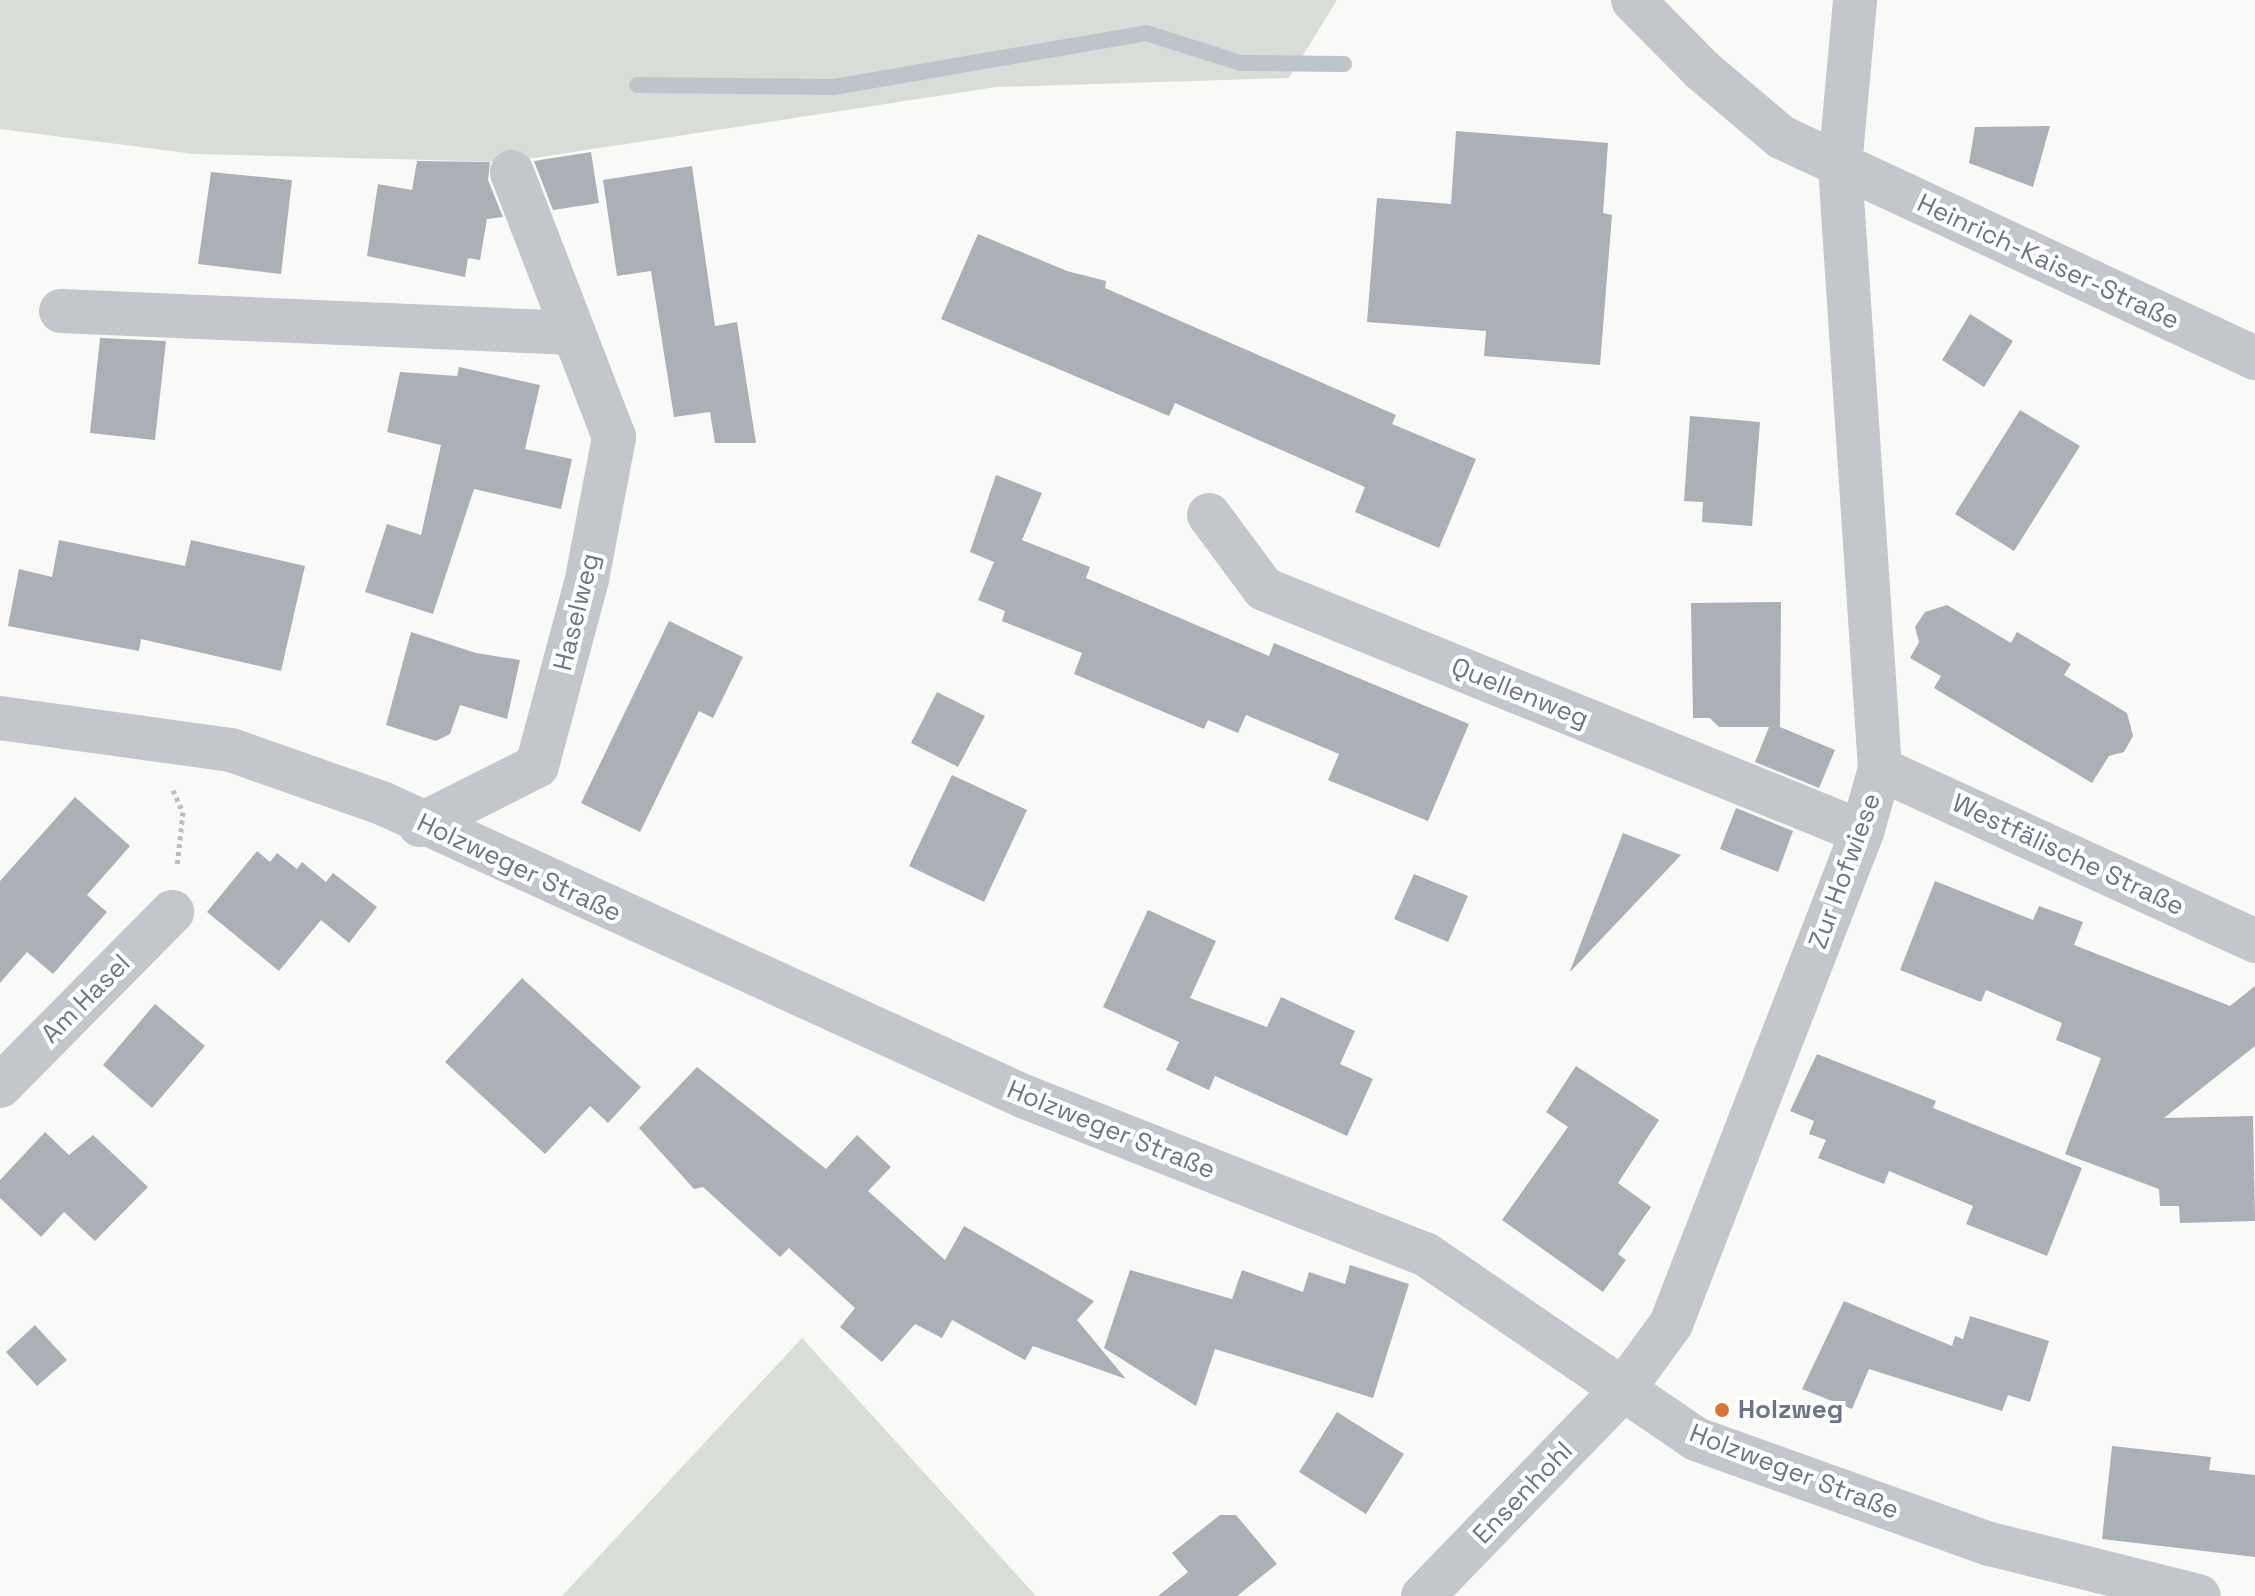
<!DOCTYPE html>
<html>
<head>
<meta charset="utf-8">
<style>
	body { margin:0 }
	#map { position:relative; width:2255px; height:1596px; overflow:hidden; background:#f9f9f7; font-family:"Space Grotesk",sans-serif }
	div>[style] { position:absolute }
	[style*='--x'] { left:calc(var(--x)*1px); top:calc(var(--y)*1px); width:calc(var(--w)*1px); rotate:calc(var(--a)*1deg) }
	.green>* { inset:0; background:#d8ded7 }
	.stream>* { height:16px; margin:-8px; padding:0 8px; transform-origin:8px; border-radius:8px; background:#bdc5cb }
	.building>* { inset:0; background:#abb0b7 }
	.path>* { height:5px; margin-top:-2.5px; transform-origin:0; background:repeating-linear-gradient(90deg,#bbbdc0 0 4px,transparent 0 8px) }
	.street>* { height:44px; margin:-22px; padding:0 22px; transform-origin:22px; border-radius:22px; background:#c3c6ca }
	.dots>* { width:22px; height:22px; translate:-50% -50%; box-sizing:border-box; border:4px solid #fff; border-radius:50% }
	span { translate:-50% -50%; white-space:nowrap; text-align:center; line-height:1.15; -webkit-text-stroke:8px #fff; paint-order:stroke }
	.street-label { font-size:26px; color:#6b7686 }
	.poi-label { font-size:26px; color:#6b7686; font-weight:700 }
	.left { translate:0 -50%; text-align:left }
</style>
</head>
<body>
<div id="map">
	<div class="green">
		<div style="clip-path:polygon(0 0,1337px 0,1289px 78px,996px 87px,508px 162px,194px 154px,0 129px)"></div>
		<div style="clip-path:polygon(802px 1338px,1036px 1596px,562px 1596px)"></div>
	</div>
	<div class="stream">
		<div style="--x:637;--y:85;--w:197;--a:0.6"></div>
		<div style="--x:834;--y:87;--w:317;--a:-9.8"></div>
		<div style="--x:1146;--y:33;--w:100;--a:17.5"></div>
		<div style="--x:1241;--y:63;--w:103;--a:0.6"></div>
	</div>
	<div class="building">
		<div style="clip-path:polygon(2050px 126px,2033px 187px,1969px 163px,1975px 127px)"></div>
		<div style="clip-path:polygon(1456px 131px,1608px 143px,1603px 213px,1612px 215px,1600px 365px,1484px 356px,1486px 331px,1367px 322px,1377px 198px,1451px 204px)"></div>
		<div style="clip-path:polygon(591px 152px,599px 203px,553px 210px,534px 161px)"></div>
		<div style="clip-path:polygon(417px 161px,490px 162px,488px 180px,503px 217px,487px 219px,480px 260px,468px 258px,465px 277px,367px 256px,378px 184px,412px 190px)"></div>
		<div style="clip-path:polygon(692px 166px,715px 326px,737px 322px,756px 443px,715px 443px,710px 412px,674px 417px,651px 271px,617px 276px,603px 180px)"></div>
		<div style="clip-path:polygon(211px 172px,292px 180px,281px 274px,198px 264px)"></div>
		<div style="clip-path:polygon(978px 234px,1067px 271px,1106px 281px,1105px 288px,1396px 415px,1392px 424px,1476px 459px,1439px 548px,1355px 512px,1365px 487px,1175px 403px,1169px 416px,941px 319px)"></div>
		<div style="clip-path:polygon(1970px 314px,2013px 341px,1984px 387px,1942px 360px)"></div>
		<div style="clip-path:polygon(100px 338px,166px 341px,155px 440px,90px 433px)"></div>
		<div style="clip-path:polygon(459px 367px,540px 385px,525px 449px,572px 459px,561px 509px,474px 489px,433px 614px,365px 592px,387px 524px,421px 535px,441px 445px,387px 432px,400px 372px,457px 376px)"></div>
		<div style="clip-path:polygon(2020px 410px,2080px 446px,2014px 551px,1955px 514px)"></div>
		<div style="clip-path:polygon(1690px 416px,1760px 422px,1752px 526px,1702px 522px,1703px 502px,1684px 501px)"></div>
		<div style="clip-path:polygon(996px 475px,1042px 493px,1022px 540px,1090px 567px,1086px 578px,1269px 656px,1274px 643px,1469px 724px,1428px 821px,1328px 780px,1339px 754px,1246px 715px,1238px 733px,1208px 720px,1204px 729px,1074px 674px,1082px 653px,1002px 621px,1005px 611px,978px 600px,994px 562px,970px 552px)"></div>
		<div style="clip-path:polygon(59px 540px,185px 566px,191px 540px,305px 566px,281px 671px,141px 639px,139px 651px,8px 626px,19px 569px,52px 577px)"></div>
		<div style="clip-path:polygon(1781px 602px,1780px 727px,1835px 750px,1819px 788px,1755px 762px,1769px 727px,1719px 727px,1710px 718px,1693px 718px,1691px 603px)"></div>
		<div style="clip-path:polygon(1947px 605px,2011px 643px,2017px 632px,2071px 664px,2064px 675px,2127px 713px,2133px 736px,2124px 752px,2109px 756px,2092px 783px,1934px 688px,1941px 676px,1910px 658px,1919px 642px,1915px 627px,1925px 612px)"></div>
		<div style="clip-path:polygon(669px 621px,743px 657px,713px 718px,699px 711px,640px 832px,581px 803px)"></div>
		<div style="clip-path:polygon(411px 632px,476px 653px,520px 660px,507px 719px,460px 705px,450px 734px,436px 741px,386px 725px)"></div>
		<div style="clip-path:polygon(937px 692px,985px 716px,958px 767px,911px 743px)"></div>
		<div style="clip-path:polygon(952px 775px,1027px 810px,984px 902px,909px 866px)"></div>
		<div style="clip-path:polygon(75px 797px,130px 846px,87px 895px,107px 912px,53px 974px,27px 952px,0 983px,0 881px)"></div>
		<div style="clip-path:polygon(1736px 808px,1793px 831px,1778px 872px,1720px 849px)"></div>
		<div style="clip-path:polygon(1623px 833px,1681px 855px,1571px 971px,1570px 971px)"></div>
		<div style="clip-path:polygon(257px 851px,270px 862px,277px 853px,297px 869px,302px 862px,326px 882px,333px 873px,377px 907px,349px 943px,321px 920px,279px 971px,207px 912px)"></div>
		<div style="clip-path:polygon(1414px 874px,1468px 896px,1448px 942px,1394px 919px)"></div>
		<div style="clip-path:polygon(1935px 881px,2033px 920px,2039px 906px,2083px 922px,2074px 945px,2230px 1006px,2255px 986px,2255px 1046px,2164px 1118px,2253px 1116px,2255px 1221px,2180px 1223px,2179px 1206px,2160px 1206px,2159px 1189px,2065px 1154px,2101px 1058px,2056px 1040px,2062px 1023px,1986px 990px,1981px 1002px,1900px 970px)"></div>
		<div style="clip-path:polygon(1148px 910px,1216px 941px,1190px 998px,1267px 1027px,1281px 997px,1355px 1031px,1340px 1064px,1373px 1079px,1347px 1136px,1215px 1076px,1209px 1090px,1166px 1070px,1179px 1042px,1103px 1007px)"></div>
		<div style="clip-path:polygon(522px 978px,641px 1087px,608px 1123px,590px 1106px,545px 1154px,445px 1062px)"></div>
		<div style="clip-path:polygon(155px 1004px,205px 1046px,152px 1108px,103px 1065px)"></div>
		<div style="clip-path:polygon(1817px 1054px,1936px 1101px,1933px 1108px,2082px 1168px,2047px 1256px,1966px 1224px,1973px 1206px,1889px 1171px,1884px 1184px,1818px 1158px,1826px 1140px,1809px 1134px,1814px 1121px,1790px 1111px)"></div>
		<div style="clip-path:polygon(1576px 1066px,1659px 1120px,1618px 1183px,1651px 1207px,1618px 1254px,1626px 1260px,1603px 1292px,1502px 1220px,1568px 1127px,1546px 1112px)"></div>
		<div style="clip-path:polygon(697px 1067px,826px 1169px,857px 1135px,891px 1167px,868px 1191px,945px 1260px,964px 1226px,1094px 1301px,1077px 1320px,1126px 1379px,1033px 1346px,1025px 1360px,952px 1320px,942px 1338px,915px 1324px,882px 1362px,840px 1327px,855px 1308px,789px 1248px,780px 1257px,703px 1187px,694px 1189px,639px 1128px)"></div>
		<div style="clip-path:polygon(45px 1132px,69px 1155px,93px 1135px,148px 1187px,95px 1241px,64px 1212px,41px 1237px,0 1198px,0 1180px)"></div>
		<div style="clip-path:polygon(1350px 1265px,1409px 1284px,1373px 1398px,1215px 1349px,1196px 1406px,1104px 1348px,1130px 1270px,1232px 1299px,1242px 1270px,1303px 1292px,1309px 1272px,1345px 1284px)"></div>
		<div style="clip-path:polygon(1844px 1301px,1952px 1346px,1955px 1336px,1963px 1339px,1970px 1316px,2049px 1341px,2030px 1402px,2008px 1395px,2002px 1411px,1869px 1369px,1852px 1409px,1802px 1389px)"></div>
		<div style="clip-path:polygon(35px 1325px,67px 1360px,37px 1386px,6px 1352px)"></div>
		<div style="clip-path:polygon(1337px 1412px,1404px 1454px,1366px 1514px,1299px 1472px)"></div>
		<div style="clip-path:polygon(2112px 1446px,2211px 1457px,2209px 1470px,2255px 1475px,2255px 1557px,2102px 1539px)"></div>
		<div style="clip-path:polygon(1220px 1515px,1236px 1515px,1277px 1564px,1237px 1596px,1158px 1596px,1188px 1572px,1172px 1553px)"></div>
	</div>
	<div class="path">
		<div style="--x:173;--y:790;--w:24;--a:66"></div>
		<div style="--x:183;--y:812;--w:54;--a:96.3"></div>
	</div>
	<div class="street">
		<div style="--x:1633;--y:0;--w:98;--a:45.4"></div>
		<div style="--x:1702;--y:70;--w:104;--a:40.3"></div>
		<div style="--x:1781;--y:137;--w:523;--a:25"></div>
		<div style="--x:61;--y:311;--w:513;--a:2.46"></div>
		<div style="--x:1209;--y:515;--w:92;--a:53.4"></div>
		<div style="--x:1264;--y:589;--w:645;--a:22.11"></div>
		<div style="--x:0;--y:718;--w:233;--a:7.9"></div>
		<div style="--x:231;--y:750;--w:162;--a:19.4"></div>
		<div style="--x:384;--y:804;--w:703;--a:24.56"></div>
		<div style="--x:1023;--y:1096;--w:432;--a:21.5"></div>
		<div style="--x:1425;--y:1254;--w:328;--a:34.3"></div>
		<div style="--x:1696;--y:1439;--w:312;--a:19.7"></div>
		<div style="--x:1990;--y:1544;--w:215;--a:14"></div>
		<div style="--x:1880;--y:769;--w:413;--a:24.6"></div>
		<div style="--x:420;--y:825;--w:131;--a:-26.8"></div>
		<div style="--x:537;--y:766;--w:194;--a:-75"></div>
		<div style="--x:587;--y:579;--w:145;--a:-79.2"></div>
		<div style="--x:614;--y:437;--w:284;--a:-111.1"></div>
		<div style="--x:0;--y:1086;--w:245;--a:-45.3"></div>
		<div style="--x:1423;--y:1596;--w:286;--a:-45.9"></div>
		<div style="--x:1622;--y:1391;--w:83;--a:-53.8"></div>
		<div style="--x:1671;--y:1324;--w:528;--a:-68.78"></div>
		<div style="--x:1862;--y:832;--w:66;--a:-74.1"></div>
		<div style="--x:1880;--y:769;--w:604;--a:-93.8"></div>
		<div style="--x:1840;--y:166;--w:167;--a:-84.8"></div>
	</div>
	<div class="dots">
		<div style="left:1722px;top:1410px;background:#d87639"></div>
	</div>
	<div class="street-label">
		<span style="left:2048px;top:262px;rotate:25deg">Heinrich-Kaiser-Straße</span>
		<span style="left:577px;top:612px;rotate:-76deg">Haselweg</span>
		<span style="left:1520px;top:693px;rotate:22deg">Quellenweg</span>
		<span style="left:2068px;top:855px;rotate:25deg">Westfälische Straße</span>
		<span style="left:519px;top:868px;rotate:25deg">Holzweger Straße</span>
		<span style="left:1845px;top:871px;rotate:-70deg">Zur Hofwiese</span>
		<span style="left:86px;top:999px;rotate:-45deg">Am Hasel</span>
		<span style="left:1111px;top:1130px;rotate:22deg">Holzweger Straße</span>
		<span style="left:1794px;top:1472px;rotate:21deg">Holzweger Straße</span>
		<span style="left:1523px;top:1493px;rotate:-46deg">Ensenhohl</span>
	</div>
	<div class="poi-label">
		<span class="left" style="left:1738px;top:1410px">Holzweg</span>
	</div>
</div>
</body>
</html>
